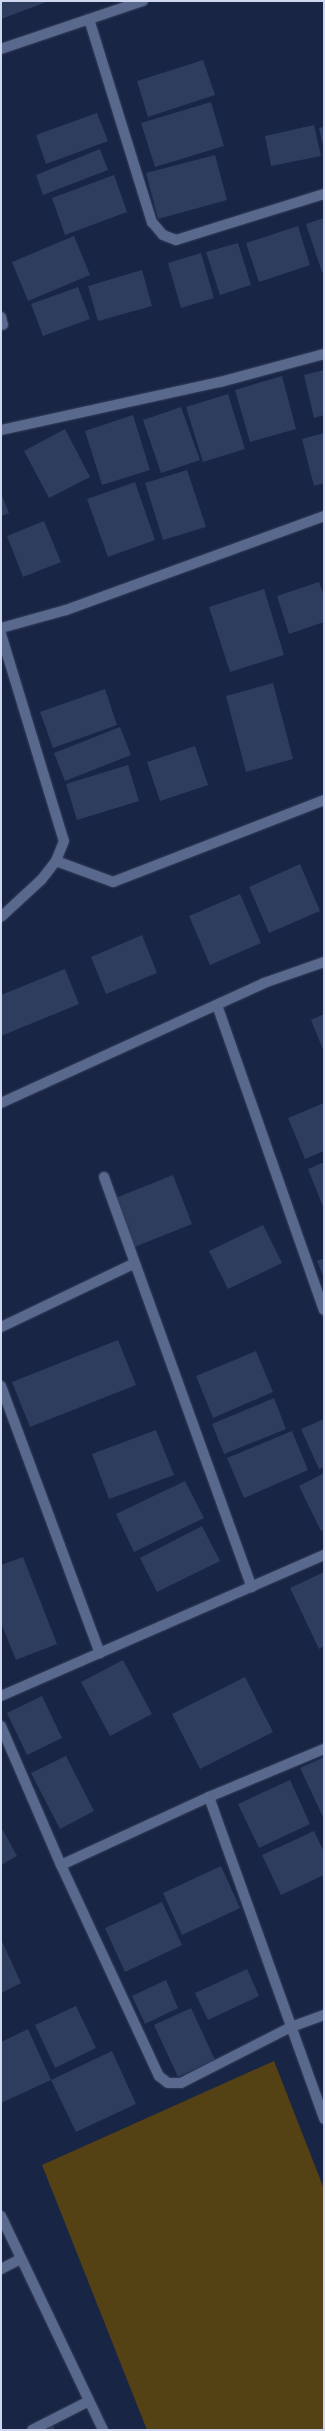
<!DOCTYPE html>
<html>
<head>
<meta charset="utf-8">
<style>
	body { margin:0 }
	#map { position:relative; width:325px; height:2431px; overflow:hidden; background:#192545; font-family:"PT Sans Narrow",sans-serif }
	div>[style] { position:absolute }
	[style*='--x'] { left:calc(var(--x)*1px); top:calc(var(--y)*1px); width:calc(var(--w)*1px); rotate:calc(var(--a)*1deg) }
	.green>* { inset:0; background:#544114 }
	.building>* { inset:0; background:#2e3c5e }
	.roads { filter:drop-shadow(0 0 1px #353e59) drop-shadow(0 0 1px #353e59) }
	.minor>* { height:10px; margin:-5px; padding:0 5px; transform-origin:5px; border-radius:5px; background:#59698e }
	span { translate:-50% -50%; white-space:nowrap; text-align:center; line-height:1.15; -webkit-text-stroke:4px #101b3a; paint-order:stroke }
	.frame { position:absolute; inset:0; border:2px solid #cfd8ee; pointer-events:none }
</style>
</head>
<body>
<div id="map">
	<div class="green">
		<div style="clip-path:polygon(274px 2061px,324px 2189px,324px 2430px,147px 2430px,42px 2165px)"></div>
	</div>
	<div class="building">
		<div style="clip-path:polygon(1px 1px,49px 1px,1px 19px)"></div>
		<div style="clip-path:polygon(203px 60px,215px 95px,148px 117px,137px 81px)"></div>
		<div style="clip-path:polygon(211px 102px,224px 146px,155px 167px,141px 123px)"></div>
		<div style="clip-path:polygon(97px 113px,108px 141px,46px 164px,36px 135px)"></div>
		<div style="clip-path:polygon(314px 125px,321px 156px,271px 166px,265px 136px)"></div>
		<div style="clip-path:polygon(324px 127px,324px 146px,323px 146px,319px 128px)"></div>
		<div style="clip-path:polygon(100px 149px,108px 170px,43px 195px,36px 175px)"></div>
		<div style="clip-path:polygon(215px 155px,227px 200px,158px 219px,146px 173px)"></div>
		<div style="clip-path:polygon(114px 175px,127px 212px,65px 235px,52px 198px)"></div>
		<div style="clip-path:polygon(324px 218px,324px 272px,322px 272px,306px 224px)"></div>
		<div style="clip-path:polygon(298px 226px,310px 265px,259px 282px,246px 243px)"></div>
		<div style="clip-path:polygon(74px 236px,90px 275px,28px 301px,12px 262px)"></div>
		<div style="clip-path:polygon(238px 243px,251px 285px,220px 295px,206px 252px)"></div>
		<div style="clip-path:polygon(201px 253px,214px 298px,181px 308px,168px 263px)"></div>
		<div style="clip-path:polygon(142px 270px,152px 306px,98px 321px,88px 286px)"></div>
		<div style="clip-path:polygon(78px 287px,90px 319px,43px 336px,31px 304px)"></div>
		<div style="clip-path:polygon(324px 370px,324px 415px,314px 418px,304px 375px)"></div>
		<div style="clip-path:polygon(282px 376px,296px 429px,250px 442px,235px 390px)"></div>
		<div style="clip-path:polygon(228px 394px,245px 449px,203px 462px,186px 407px)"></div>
		<div style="clip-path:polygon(181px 407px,200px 460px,161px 473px,143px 420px)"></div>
		<div style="clip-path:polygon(133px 415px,150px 470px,102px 485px,85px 431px)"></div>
		<div style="clip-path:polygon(65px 429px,90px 477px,49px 498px,24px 451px)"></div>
		<div style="clip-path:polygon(324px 433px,324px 483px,314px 486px,302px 439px)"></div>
		<div style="clip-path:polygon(187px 470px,206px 527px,163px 540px,145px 483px)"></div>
		<div style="clip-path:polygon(135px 482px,155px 540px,108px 557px,87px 499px)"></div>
		<div style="clip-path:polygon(1px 493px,9px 513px,1px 516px)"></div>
		<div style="clip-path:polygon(44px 521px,61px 562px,23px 577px,7px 536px)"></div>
		<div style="clip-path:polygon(319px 582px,324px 596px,324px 622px,289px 634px,277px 596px)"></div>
		<div style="clip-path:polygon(264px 589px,284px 655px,230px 672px,209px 607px)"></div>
		<div style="clip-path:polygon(273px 683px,293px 759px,246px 772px,226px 696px)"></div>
		<div style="clip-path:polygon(105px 689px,117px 725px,53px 748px,40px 712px)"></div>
		<div style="clip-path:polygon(120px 727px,131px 755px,65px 781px,54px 753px)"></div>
		<div style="clip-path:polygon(195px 746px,208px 785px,160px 801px,147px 762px)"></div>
		<div style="clip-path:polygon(128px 765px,139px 801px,77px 820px,66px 784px)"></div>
		<div style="clip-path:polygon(300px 864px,320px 911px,269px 933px,249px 887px)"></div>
		<div style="clip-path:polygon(240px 894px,261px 943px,210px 965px,189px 916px)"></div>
		<div style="clip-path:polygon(142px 935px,157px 973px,106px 994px,91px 957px)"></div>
		<div style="clip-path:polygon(65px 969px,79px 1004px,1px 1036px,1px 995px)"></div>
		<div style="clip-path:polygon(324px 1014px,324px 1052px,311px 1020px)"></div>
		<div style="clip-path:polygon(324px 1103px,324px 1151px,305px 1159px,288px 1118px)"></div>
		<div style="clip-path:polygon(324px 1162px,324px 1209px,308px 1169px)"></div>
		<div style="clip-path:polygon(173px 1175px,192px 1224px,132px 1248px,113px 1199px)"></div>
		<div style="clip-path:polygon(263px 1225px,282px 1263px,228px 1289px,209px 1251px)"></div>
		<div style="clip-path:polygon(324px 1258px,324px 1278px,317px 1261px)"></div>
		<div style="clip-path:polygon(118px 1340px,136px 1385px,30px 1427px,12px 1382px)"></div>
		<div style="clip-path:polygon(256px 1351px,273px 1392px,213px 1418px,196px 1376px)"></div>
		<div style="clip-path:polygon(274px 1398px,286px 1429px,224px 1454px,212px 1424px)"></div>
		<div style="clip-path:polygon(324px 1419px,324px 1467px,319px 1469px,301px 1429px)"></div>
		<div style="clip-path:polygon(156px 1430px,174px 1475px,109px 1499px,92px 1454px)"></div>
		<div style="clip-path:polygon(292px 1431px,308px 1470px,244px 1498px,227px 1458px)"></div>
		<div style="clip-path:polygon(324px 1473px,324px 1529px,321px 1531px,299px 1486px)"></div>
		<div style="clip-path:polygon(185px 1481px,204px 1518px,134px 1552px,116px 1514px)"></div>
		<div style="clip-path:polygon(202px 1526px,220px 1561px,157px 1592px,140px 1558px)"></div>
		<div style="clip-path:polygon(23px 1557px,57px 1644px,16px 1660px,1px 1623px,1px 1565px)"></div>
		<div style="clip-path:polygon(324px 1572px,324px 1646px,319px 1649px,290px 1588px)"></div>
		<div style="clip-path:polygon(123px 1660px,152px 1714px,110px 1736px,81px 1682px)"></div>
		<div style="clip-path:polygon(245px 1677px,273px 1732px,200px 1769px,172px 1714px)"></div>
		<div style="clip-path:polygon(42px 1696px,62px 1738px,27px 1755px,7px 1713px)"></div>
		<div style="clip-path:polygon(66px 1756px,94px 1811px,60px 1829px,31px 1773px)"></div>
		<div style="clip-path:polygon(324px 1757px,324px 1819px,300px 1768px)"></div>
		<div style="clip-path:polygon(290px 1780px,310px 1824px,259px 1848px,238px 1804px)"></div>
		<div style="clip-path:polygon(1px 1827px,17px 1856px,1px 1865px)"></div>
		<div style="clip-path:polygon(314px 1831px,324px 1852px,324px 1875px,281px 1895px,262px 1855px)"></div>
		<div style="clip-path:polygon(221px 1866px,240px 1908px,182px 1935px,163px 1893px)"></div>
		<div style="clip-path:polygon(162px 1902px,182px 1945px,125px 1972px,105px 1928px)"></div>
		<div style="clip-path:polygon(1px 1939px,21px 1983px,1px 1993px)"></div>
		<div style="clip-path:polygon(247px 1969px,259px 1996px,208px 2020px,195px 1993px)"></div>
		<div style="clip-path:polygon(166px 1980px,178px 2008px,145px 2024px,132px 1996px)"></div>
		<div style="clip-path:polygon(76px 2006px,96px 2048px,55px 2068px,35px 2025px)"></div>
		<div style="clip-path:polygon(191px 2008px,215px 2060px,178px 2077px,154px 2025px)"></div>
		<div style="clip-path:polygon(28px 2029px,51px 2080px,1px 2103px,1px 2042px)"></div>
		<div style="clip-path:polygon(112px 2051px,136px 2104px,76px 2132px,51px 2080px)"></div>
		<div style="clip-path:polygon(53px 2425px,55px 2430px,43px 2430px)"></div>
	</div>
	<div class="roads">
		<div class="minor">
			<div style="--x:89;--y:19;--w:213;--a:72.8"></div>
			<div style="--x:152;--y:222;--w:17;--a:50"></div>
			<div style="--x:163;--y:235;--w:14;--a:21"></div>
			<div style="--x:176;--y:240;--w:155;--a:-17.3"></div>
			<div style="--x:1;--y:49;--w:150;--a:-18.7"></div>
			<div style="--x:1;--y:317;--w:8;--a:76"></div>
			<div style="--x:1;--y:430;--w:224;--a:-12.4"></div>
			<div style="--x:220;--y:382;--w:108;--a:-15.1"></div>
			<div style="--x:1;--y:628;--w:67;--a:-15.5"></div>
			<div style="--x:66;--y:610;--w:275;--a:-20"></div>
			<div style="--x:1;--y:634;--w:216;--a:73.1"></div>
			<div style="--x:64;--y:841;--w:22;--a:112"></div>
			<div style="--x:56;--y:861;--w:24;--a:128"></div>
			<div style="--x:41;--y:880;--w:54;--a:137.2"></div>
			<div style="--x:56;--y:861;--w:61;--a:20.2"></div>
			<div style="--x:113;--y:882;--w:226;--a:-21.2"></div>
			<div style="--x:217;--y:1005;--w:323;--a:70.7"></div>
			<div style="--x:1;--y:1103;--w:289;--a:-24.5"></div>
			<div style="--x:264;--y:983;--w:64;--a:-19.3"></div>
			<div style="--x:104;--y:1177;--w:436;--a:70.2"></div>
			<div style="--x:1;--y:1327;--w:148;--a:-25.5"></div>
			<div style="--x:1;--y:1386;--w:285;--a:69.7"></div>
			<div style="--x:1;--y:1696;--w:352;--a:-23.6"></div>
			<div style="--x:1;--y:1726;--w:151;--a:66.7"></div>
			<div style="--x:61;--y:1865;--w:233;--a:65.1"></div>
			<div style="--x:159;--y:2076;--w:11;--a:38"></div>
			<div style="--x:168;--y:2083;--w:13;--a:0"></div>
			<div style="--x:181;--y:2083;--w:123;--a:-27"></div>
			<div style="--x:291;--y:2027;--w:35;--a:-20"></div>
			<div style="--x:209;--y:1797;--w:342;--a:70.3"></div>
			<div style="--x:61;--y:1865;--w:163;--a:-24.7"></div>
			<div style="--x:209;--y:1797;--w:125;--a:-22.7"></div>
			<div style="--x:1;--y:2216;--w:237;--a:64.5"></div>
			<div style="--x:1;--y:2269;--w:22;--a:-27"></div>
			<div style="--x:32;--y:2430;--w:64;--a:-27"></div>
		</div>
	</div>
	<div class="frame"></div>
</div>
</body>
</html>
